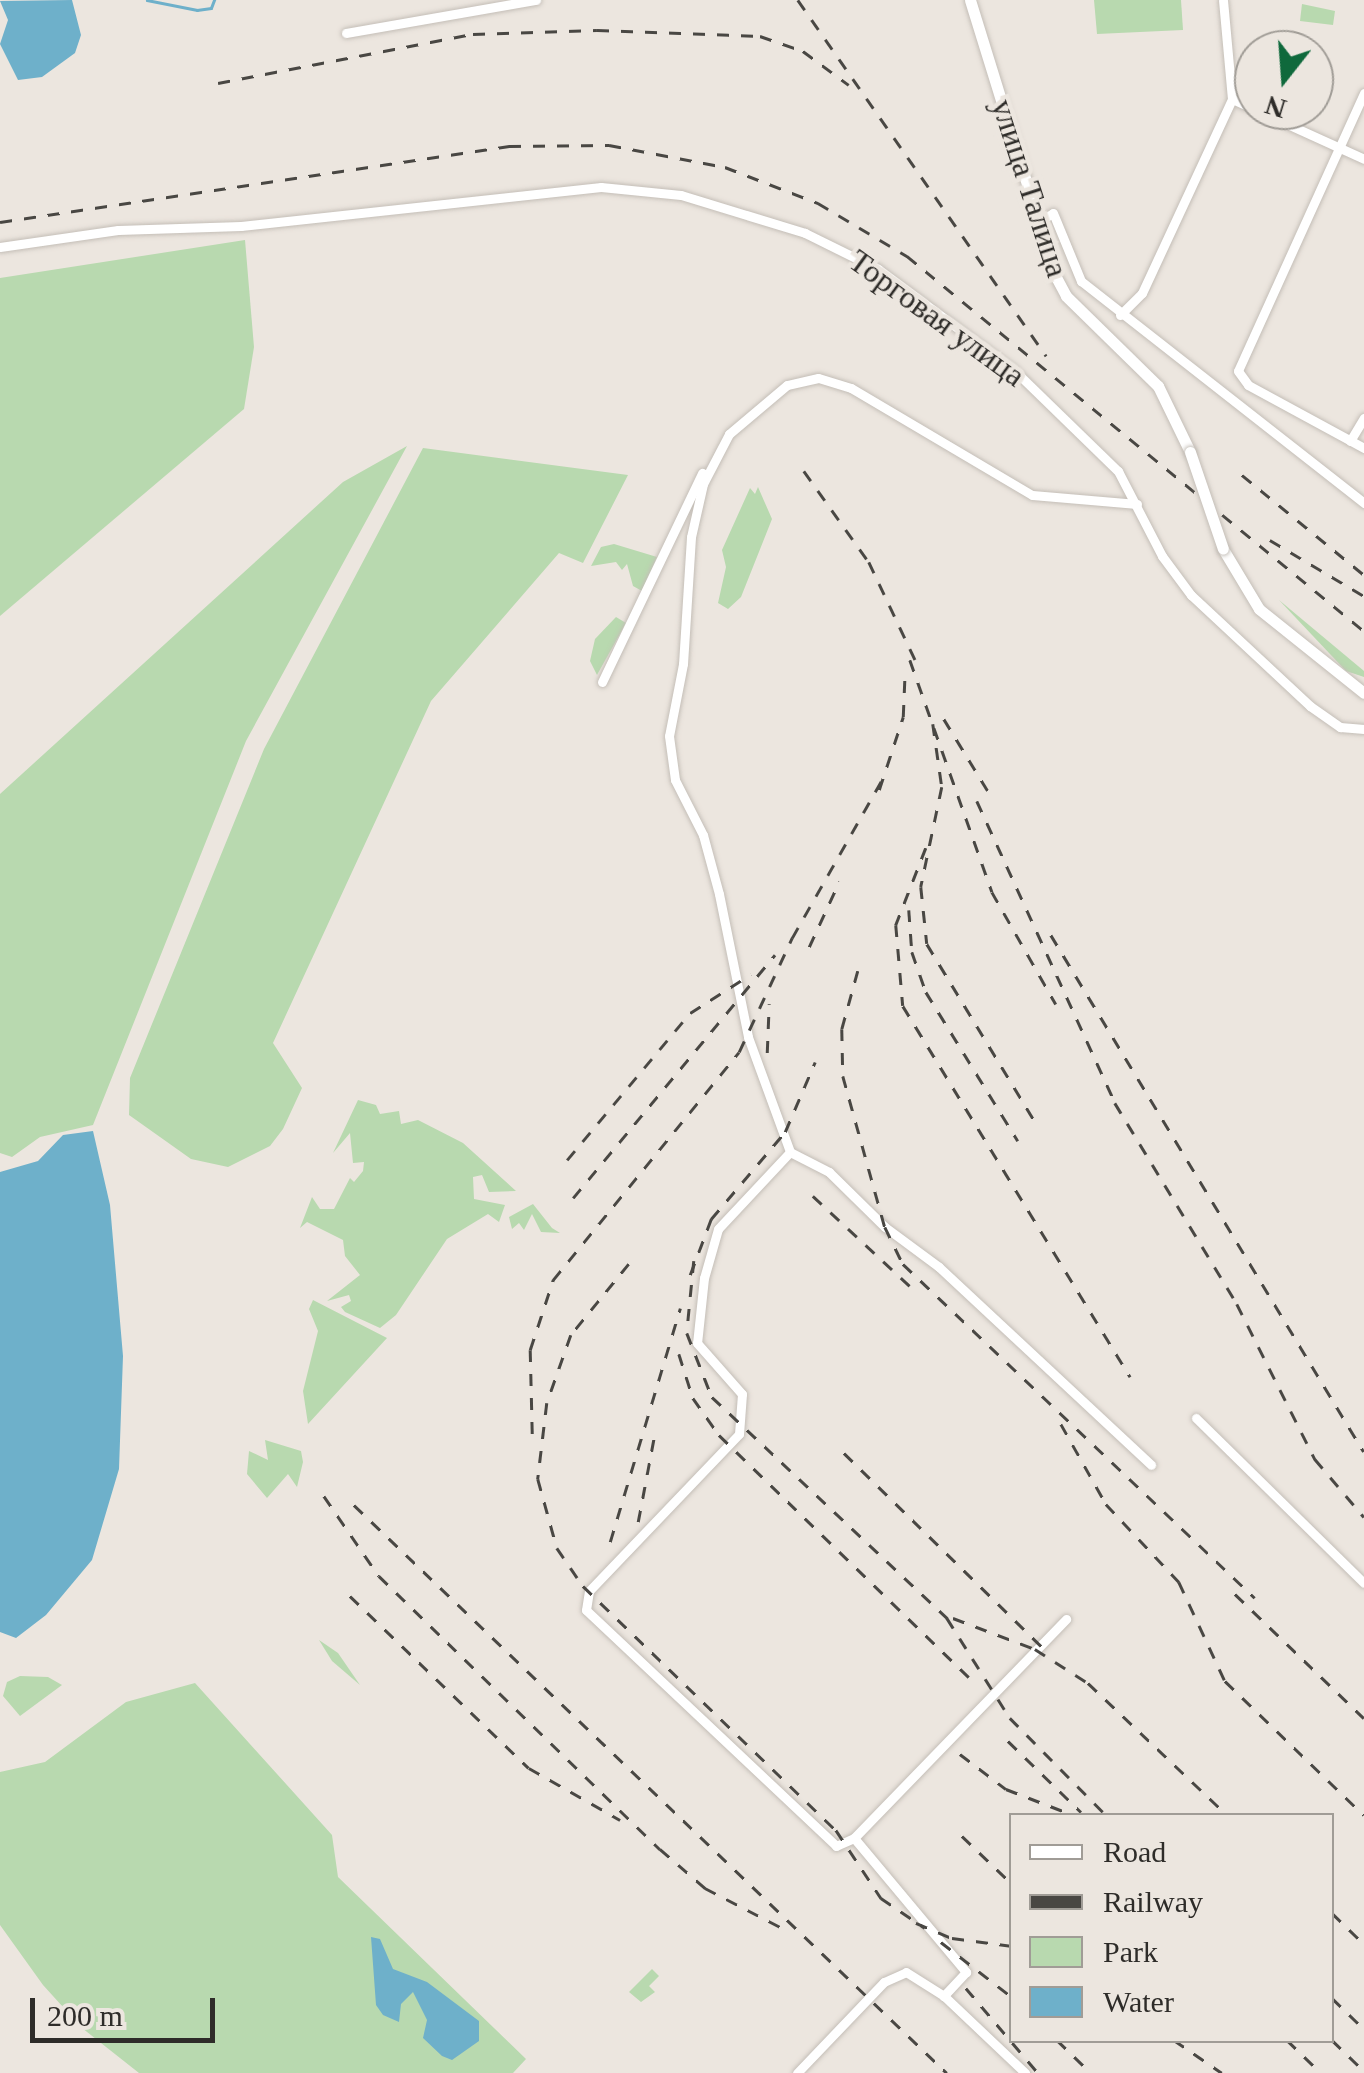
<!DOCTYPE html>
<html>
<head>
<meta charset="utf-8">
<style>
	body { margin:0 }
	#map { position:relative; width:1364px; height:2073px; overflow:hidden; background:#ece6df; font-family:"Times New Roman",serif }
	div>[style] { position:absolute }
	[style*='--x'] { left:calc(var(--x)*1px); top:calc(var(--y)*1px); width:calc(var(--w)*1px); rotate:calc(var(--a)*1deg) }
	.green>* { inset:0; background:#b8d9af }
	.water>* { inset:0; background:#6eb0ca }
	.stream>* { height:2.5px; margin:-1.25px; padding:0 1.25px; transform-origin:1.25px; border-radius:1.25px; background:#6eb0ca }
	.roads { filter:drop-shadow(0 0 2px #c4beb7) drop-shadow(0 0 2px #c4beb7) }
	.minor>* { height:9px; margin:-4.5px; padding:0 4.5px; transform-origin:4.5px; border-radius:4.5px; background:#fff }
	.major>* { height:11px; margin:-5.5px; padding:0 5.5px; transform-origin:5.5px; border-radius:5.5px; background:#fff }
	.rail>* { height:2.5px; margin-top:-1.25px; transform-origin:0; background:repeating-linear-gradient(90deg,#494743 0 12px,transparent 0 24px) }
	.bridges { filter:drop-shadow(0 0 2px #c4beb7) drop-shadow(0 0 2px #c4beb7) }
	.major-bridge>* { height:11px; margin:-5.5px; padding:0 5.5px; transform-origin:5.5px; border-radius:5.5px; background:#fff }
	span { translate:-50% -50%; white-space:nowrap; text-align:center; line-height:1.15; -webkit-text-stroke:9px #ece6df; paint-order:stroke }
	.street-label { font-size:32px; color:#2e2c29 }
	.legend { position:absolute; left:1009px; top:1813px; width:325px; height:230px; box-sizing:border-box; background:#ece6df; border:2px solid #a09c96; margin:0; padding:12px 18px; list-style:none; font-size:30px; color:#2e2c29 }
	.legend li { display:flex; align-items:center; gap:20px; height:50px }
	.legend b { width:50px; border:2px solid #a09c96 }
	.north { position:absolute; left:1234px; top:30px; width:100px; height:100px; box-sizing:border-box; background:#ece6df; border:2px solid #a09c96; border-radius:50%; rotate:197deg; font-size:28px; font-weight:700; line-height:40px; text-align:center; color:#2e2c29 }
	.north::after { content:''; display:block; margin:auto; width:35px; height:45px; background:#0f693c; clip-path:polygon(50% 0,100% 100%,50% 72%,0 100%) }
	.scale { position:absolute; left:30px; top:1998px; width:185px; height:45px; box-sizing:border-box; border:5px solid #2e2c29; border-top:0; padding-left:12px; font-size:30px; line-height:35px; white-space:nowrap; color:#2e2c29; -webkit-text-stroke:8px #ece6df; paint-order:stroke }
</style>
</head>
<body>
<div id="map">
	<div class="green">
		<div style="clip-path:polygon(1094px 0,1181px 0,1183px 30px,1097px 34px)"></div>
		<div style="clip-path:polygon(1302px 4px,1335px 11px,1333px 25px,1300px 21px)"></div>
		<div style="clip-path:polygon(245px 240px,254px 347px,244px 409px,0 616px,0 278px)"></div>
		<div style="clip-path:polygon(407px 446px,246px 741px,93px 1125px,40px 1137px,12px 1157px,0 1153px,0 794px,343px 482px)"></div>
		<div style="clip-path:polygon(423px 448px,628px 475px,583px 563px,559px 553px,431px 701px,273px 1043px,302px 1088px,283px 1129px,270px 1146px,228px 1167px,191px 1159px,129px 1115px,130px 1078px,264px 749px)"></div>
		<div style="clip-path:polygon(758px 487px,772px 519px,741px 597px,728px 609px,718px 603px,726px 567px,722px 550px,750px 488px,755px 494px)"></div>
		<div style="clip-path:polygon(614px 544px,657px 557px,642px 591px,633px 586px,627px 564px,622px 570px,616px 562px,591px 566px,601px 547px)"></div>
		<div style="clip-path:polygon(1279px 600px,1364px 671px,1364px 677px,1346px 671px)"></div>
		<div style="clip-path:polygon(616px 617px,626px 623px,597px 675px,590px 661px,595px 639px)"></div>
		<div style="clip-path:polygon(358px 1100px,376px 1105px,380px 1114px,399px 1111px,401px 1124px,418px 1120px,463px 1143px,516px 1191px,489px 1192px,482px 1175px,473px 1177px,474px 1199px,505px 1205px,499px 1222px,488px 1214px,447px 1239px,396px 1315px,380px 1328px,345px 1312px,341px 1307px,351px 1301px,349px 1295px,327px 1301px,360px 1275px,345px 1256px,343px 1240px,307px 1222px,300px 1228px,312px 1197px,320px 1209px,334px 1209px,350px 1178px,354px 1182px,363px 1171px,364px 1162px,353px 1163px,350px 1133px,333px 1153px)"></div>
		<div style="clip-path:polygon(533px 1204px,552px 1228px,560px 1233px,541px 1232px,532px 1214px,524px 1230px,519px 1223px,512px 1229px,509px 1217px)"></div>
		<div style="clip-path:polygon(313px 1300px,387px 1338px,308px 1424px,303px 1391px,318px 1331px,309px 1309px)"></div>
		<div style="clip-path:polygon(265px 1440px,301px 1451px,303px 1462px,297px 1487px,288px 1474px,267px 1498px,247px 1474px,249px 1451px,268px 1460px)"></div>
		<div style="clip-path:polygon(319px 1640px,338px 1653px,360px 1685px,332px 1661px)"></div>
		<div style="clip-path:polygon(20px 1676px,48px 1677px,62px 1685px,20px 1716px,3px 1696px,7px 1682px)"></div>
		<div style="clip-path:polygon(195px 1683px,332px 1835px,338px 1877px,526px 2059px,513px 2073px,139px 2073px,82px 2028px,43px 1985px,0 1925px,0 1772px,45px 1762px,126px 1702px)"></div>
		<div style="clip-path:polygon(652px 1969px,659px 1976px,649px 1986px,655px 1992px,641px 2002px,629px 1992px)"></div>
	</div>
	<div class="water">
		<div style="clip-path:polygon(72px 0,81px 35px,75px 53px,42px 77px,18px 80px,0 44px,8px 20px,0 1px)"></div>
		<div style="clip-path:polygon(93px 1131px,110px 1205px,123px 1356px,119px 1469px,92px 1560px,46px 1615px,16px 1638px,0 1632px,0 1172px,38px 1161px,63px 1135px)"></div>
		<div style="clip-path:polygon(371px 1937px,380px 1939px,393px 1969px,427px 1982px,479px 2021px,479px 2041px,452px 2060px,442px 2056px,423px 2038px,427px 2020px,413px 1992px,401px 2004px,399px 2022px,383px 2015px,376px 2005px)"></div>
	</div>
	<div class="stream">
		<div style="--x:147;--y:0;--w:51;--a:11.3"></div>
		<div style="--x:197;--y:10;--w:14;--a:-8"></div>
		<div style="--x:211;--y:8;--w:9;--a:-69"></div>
	</div>
	<div class="roads">
		<div class="minor">
			<div style="--x:346;--y:33;--w:193;--a:-9.9"></div>
			<div style="--x:1364;--y:93;--w:305;--a:114.4"></div>
			<div style="--x:1238;--y:371;--w:17;--a:54"></div>
			<div style="--x:1248;--y:385;--w:132;--a:28.5"></div>
			<div style="--x:1232;--y:99;--w:145;--a:24.4"></div>
			<div style="--x:1038;--y:222;--w:17;--a:-31"></div>
			<div style="--x:1053;--y:213;--w:74;--a:67.6"></div>
			<div style="--x:1081;--y:281;--w:360;--a:38.1"></div>
			<div style="--x:0;--y:247;--w:119;--a:-8.2"></div>
			<div style="--x:118;--y:230;--w:123;--a:-1.9"></div>
			<div style="--x:241;--y:226;--w:362;--a:-6.2"></div>
			<div style="--x:601;--y:187;--w:80;--a:5.7"></div>
			<div style="--x:681;--y:195;--w:130;--a:17"></div>
			<div style="--x:805;--y:233;--w:81;--a:26.3"></div>
			<div style="--x:878;--y:269;--w:169;--a:36.6"></div>
			<div style="--x:1014;--y:370;--w:145;--a:44.2"></div>
			<div style="--x:1118;--y:471;--w:96;--a:62.6"></div>
			<div style="--x:1162;--y:556;--w:49;--a:53.4"></div>
			<div style="--x:1191;--y:595;--w:163;--a:43"></div>
			<div style="--x:1310;--y:706;--w:37;--a:35"></div>
			<div style="--x:1340;--y:727;--w:24;--a:5"></div>
			<div style="--x:1120;--y:315;--w:31;--a:-45"></div>
			<div style="--x:1142;--y:293;--w:214;--a:-65.1"></div>
			<div style="--x:1232;--y:99;--w:99;--a:-95.2"></div>
			<div style="--x:1350;--y:441;--w:27;--a:-59"></div>
			<div style="--x:1137;--y:504;--w:105;--a:-175.1"></div>
			<div style="--x:1032;--y:495;--w:210;--a:-149.4"></div>
			<div style="--x:851;--y:388;--w:34;--a:-163"></div>
			<div style="--x:818;--y:378;--w:32;--a:167"></div>
			<div style="--x:787;--y:385;--w:76;--a:139.8"></div>
			<div style="--x:729;--y:434;--w:56;--a:117.5"></div>
			<div style="--x:703;--y:484;--w:54;--a:102.8"></div>
			<div style="--x:691;--y:537;--w:127;--a:93.6"></div>
			<div style="--x:683;--y:664;--w:73;--a:101"></div>
			<div style="--x:669;--y:736;--w:44;--a:82.2"></div>
			<div style="--x:675;--y:780;--w:62;--a:63"></div>
			<div style="--x:703;--y:835;--w:61;--a:74.8"></div>
			<div style="--x:719;--y:894;--w:146;--a:78.5"></div>
			<div style="--x:748;--y:1037;--w:122;--a:69.9"></div>
			<div style="--x:790;--y:1152;--w:44;--a:27.1"></div>
			<div style="--x:829;--y:1172;--w:78;--a:44.5"></div>
			<div style="--x:885;--y:1227;--w:67;--a:36.5"></div>
			<div style="--x:939;--y:1267;--w:290;--a:43"></div>
			<div style="--x:602;--y:682;--w:232;--a:-64.4"></div>
			<div style="--x:790;--y:1152;--w:105;--a:133.1"></div>
			<div style="--x:718;--y:1229;--w:51;--a:105.9"></div>
			<div style="--x:704;--y:1278;--w:65;--a:96.1"></div>
			<div style="--x:697;--y:1343;--w:68;--a:48.6"></div>
			<div style="--x:742;--y:1394;--w:40;--a:94.3"></div>
			<div style="--x:739;--y:1434;--w:217;--a:133.7"></div>
			<div style="--x:589;--y:1591;--w:19;--a:99"></div>
			<div style="--x:586;--y:1610;--w:344;--a:43.3"></div>
			<div style="--x:836;--y:1846;--w:20;--a:-24"></div>
			<div style="--x:854;--y:1838;--w:305;--a:-45.9"></div>
			<div style="--x:1196;--y:1418;--w:235;--a:44.5"></div>
			<div style="--x:854;--y:1838;--w:175;--a:50.1"></div>
			<div style="--x:966;--y:1972;--w:33;--a:133"></div>
			<div style="--x:797;--y:2073;--w:126;--a:-46.3"></div>
			<div style="--x:884;--y:1982;--w:24;--a:-24"></div>
			<div style="--x:906;--y:1972;--w:45;--a:32.3"></div>
			<div style="--x:944;--y:1996;--w:112;--a:43.5"></div>
		</div>
		<div class="major">
			<div style="--x:970;--y:0;--w:290;--a:72.8"></div>
			<div style="--x:1056;--y:277;--w:21;--a:62"></div>
			<div style="--x:1066;--y:296;--w:129;--a:44.4"></div>
			<div style="--x:1158;--y:386;--w:73;--a:64.1"></div>
			<div style="--x:1223;--y:549;--w:70;--a:59"></div>
			<div style="--x:1259;--y:609;--w:134;--a:38.7"></div>
		</div>
	</div>
	<div class="rail">
		<div style="--x:798;--y:0;--w:434;--a:55.1"></div>
		<div style="--x:218;--y:83;--w:260;--a:-10.9"></div>
		<div style="--x:473;--y:34;--w:124;--a:-1.8"></div>
		<div style="--x:597;--y:30;--w:163;--a:2.1"></div>
		<div style="--x:760;--y:36;--w:46;--a:19.2"></div>
		<div style="--x:803;--y:51;--w:57;--a:36.5"></div>
		<div style="--x:0;--y:222;--w:515;--a:-8.49"></div>
		<div style="--x:509;--y:146;--w:100;--a:-0.6"></div>
		<div style="--x:609;--y:145;--w:118;--a:10.7"></div>
		<div style="--x:725;--y:167;--w:100;--a:21.2"></div>
		<div style="--x:818;--y:203;--w:104;--a:30.8"></div>
		<div style="--x:907;--y:256;--w:591;--a:39.37"></div>
		<div style="--x:804;--y:471;--w:112;--a:54.5"></div>
		<div style="--x:869;--y:562;--w:119;--a:64.7"></div>
		<div style="--x:1242;--y:475;--w:158;--a:39.3"></div>
		<div style="--x:1270;--y:540;--w:109;--a:30.8"></div>
		<div style="--x:910;--y:660;--w:246;--a:70.5"></div>
		<div style="--x:992;--y:892;--w:129;--a:60.3"></div>
		<div style="--x:944;--y:719;--w:84;--a:58.6"></div>
		<div style="--x:933;--y:724;--w:64;--a:81.9"></div>
		<div style="--x:942;--y:787;--w:102;--a:101.9"></div>
		<div style="--x:921;--y:887;--w:57;--a:84"></div>
		<div style="--x:927;--y:944;--w:215;--a:58.7"></div>
		<div style="--x:879;--y:790;--w:77;--a:-71.8"></div>
		<div style="--x:903;--y:717;--w:47;--a:-87.6"></div>
		<div style="--x:977;--y:801;--w:332;--a:65.4"></div>
		<div style="--x:1115;--y:1103;--w:235;--a:58.7"></div>
		<div style="--x:1237;--y:1304;--w:174;--a:63.3"></div>
		<div style="--x:1315;--y:1459;--w:76;--a:49.8"></div>
		<div style="--x:926;--y:848;--w:83;--a:111.3"></div>
		<div style="--x:896;--y:925;--w:81;--a:85.1"></div>
		<div style="--x:903;--y:1006;--w:435;--a:58.5"></div>
		<div style="--x:909;--y:910;--w:42;--a:85.9"></div>
		<div style="--x:912;--y:952;--w:42;--a:70.7"></div>
		<div style="--x:926;--y:992;--w:175;--a:58.3"></div>
		<div style="--x:1051;--y:935;--w:604;--a:58.81"></div>
		<div style="--x:809;--y:947;--w:72;--a:-65.2"></div>
		<div style="--x:858;--y:971;--w:60;--a:105.4"></div>
		<div style="--x:842;--y:1029;--w:47;--a:88.8"></div>
		<div style="--x:843;--y:1076;--w:157;--a:74.5"></div>
		<div style="--x:885;--y:1227;--w:41;--a:64.1"></div>
		<div style="--x:903;--y:1264;--w:485;--a:43.5"></div>
		<div style="--x:767;--y:1053;--w:49;--a:-87.7"></div>
		<div style="--x:567;--y:1160;--w:192;--a:-50.1"></div>
		<div style="--x:690;--y:1013;--w:72;--a:-32.6"></div>
		<div style="--x:813;--y:1196;--w:134;--a:42.9"></div>
		<div style="--x:573;--y:1198;--w:316;--a:-50.3"></div>
		<div style="--x:694;--y:1261;--w:72;--a:95.6"></div>
		<div style="--x:687;--y:1333;--w:69;--a:68.7"></div>
		<div style="--x:712;--y:1397;--w:323;--a:43.2"></div>
		<div style="--x:947;--y:1618;--w:118;--a:57.8"></div>
		<div style="--x:1010;--y:1718;--w:138;--a:45.3"></div>
		<div style="--x:629;--y:1264;--w:92;--a:129.2"></div>
		<div style="--x:571;--y:1335;--w:72;--a:109.4"></div>
		<div style="--x:547;--y:1403;--w:77;--a:96.8"></div>
		<div style="--x:538;--y:1479;--w:72;--a:74.6"></div>
		<div style="--x:557;--y:1548;--w:46;--a:55.6"></div>
		<div style="--x:583;--y:1586;--w:351;--a:44"></div>
		<div style="--x:836;--y:1830;--w:82;--a:56.5"></div>
		<div style="--x:881;--y:1898;--w:53;--a:34.3"></div>
		<div style="--x:690;--y:1275;--w:60;--a:-69.4"></div>
		<div style="--x:711;--y:1219;--w:114;--a:-49.6"></div>
		<div style="--x:785;--y:1132;--w:76;--a:-66.8"></div>
		<div style="--x:679;--y:1354;--w:46;--a:72.3"></div>
		<div style="--x:693;--y:1398;--w:45;--a:54.9"></div>
		<div style="--x:719;--y:1435;--w:348;--a:44.1"></div>
		<div style="--x:1061;--y:1424;--w:92;--a:60.6"></div>
		<div style="--x:1106;--y:1504;--w:107;--a:46.9"></div>
		<div style="--x:1179;--y:1582;--w:109;--a:65.1"></div>
		<div style="--x:1225;--y:1681;--w:193;--a:44"></div>
		<div style="--x:532;--y:1434;--w:84;--a:-91.4"></div>
		<div style="--x:530;--y:1350;--w:74;--a:-71.8"></div>
		<div style="--x:553;--y:1280;--w:294;--a:-50.8"></div>
		<div style="--x:739;--y:1052;--w:126;--a:-65.1"></div>
		<div style="--x:792;--y:938;--w:186;--a:-60.4"></div>
		<div style="--x:844;--y:1453;--w:283;--a:44.4"></div>
		<div style="--x:324;--y:1496;--w:97;--a:55.5"></div>
		<div style="--x:379;--y:1576;--w:392;--a:44.2"></div>
		<div style="--x:660;--y:1849;--w:60;--a:40.9"></div>
		<div style="--x:705;--y:1888;--w:93;--a:27.4"></div>
		<div style="--x:354;--y:1505;--w:821;--a:43.77"></div>
		<div style="--x:638;--y:1522;--w:86;--a:-79.3"></div>
		<div style="--x:610;--y:1542;--w:244;--a:-73.3"></div>
		<div style="--x:1235;--y:1594;--w:179;--a:43.9"></div>
		<div style="--x:350;--y:1596;--w:248;--a:43.9"></div>
		<div style="--x:529;--y:1768;--w:105;--a:29.7"></div>
		<div style="--x:953;--y:1618;--w:88;--a:20.7"></div>
		<div style="--x:1035;--y:1649;--w:63;--a:32.7"></div>
		<div style="--x:1088;--y:1683;--w:193;--a:43.5"></div>
		<div style="--x:1008;--y:1741;--w:102;--a:44.2"></div>
		<div style="--x:960;--y:1754;--w:58;--a:37.3"></div>
		<div style="--x:1006;--y:1789;--w:75;--a:21.1"></div>
		<div style="--x:962;--y:1836;--w:69;--a:43.8"></div>
		<div style="--x:1332;--y:1913;--w:45;--a:44.1"></div>
		<div style="--x:916;--y:1923;--w:39;--a:23"></div>
		<div style="--x:952;--y:1938;--w:61;--a:7.6"></div>
		<div style="--x:941;--y:1942;--w:90;--a:37.8"></div>
		<div style="--x:966;--y:1988;--w:111;--a:49.7"></div>
		<div style="--x:1332;--y:1998;--w:45;--a:44.1"></div>
		<div style="--x:1057;--y:2040;--w:47;--a:44.1"></div>
		<div style="--x:1174;--y:2040;--w:58;--a:34.5"></div>
		<div style="--x:1287;--y:2040;--w:47;--a:44.1"></div>
		<div style="--x:1332;--y:2040;--w:45;--a:44.1"></div>
	</div>
	<div class="bridges">
		<div class="major-bridge">
			<div style="--x:1190;--y:452;--w:102;--a:71.2"></div>
		</div>
	</div>
	<div class="street-label">
		<span style="left:1030px;top:188px;rotate:72deg">улица Талица</span>
		<span style="left:937px;top:318px;rotate:36deg">Торговая улица</span>
	</div>
	<ul class="legend">
	<li><b style="height:12px;background:#fff"></b>Road</li>
	<li><b style="height:12px;background:#494743"></b>Railway</li>
	<li><b style="height:28px;background:#b8d9af"></b>Park</li>
	<li><b style="height:28px;background:#6eb0ca"></b>Water</li>
	</ul>
	<div class="north">N</div>
	<div class="scale">200 m</div>
</div>
</body>
</html>
